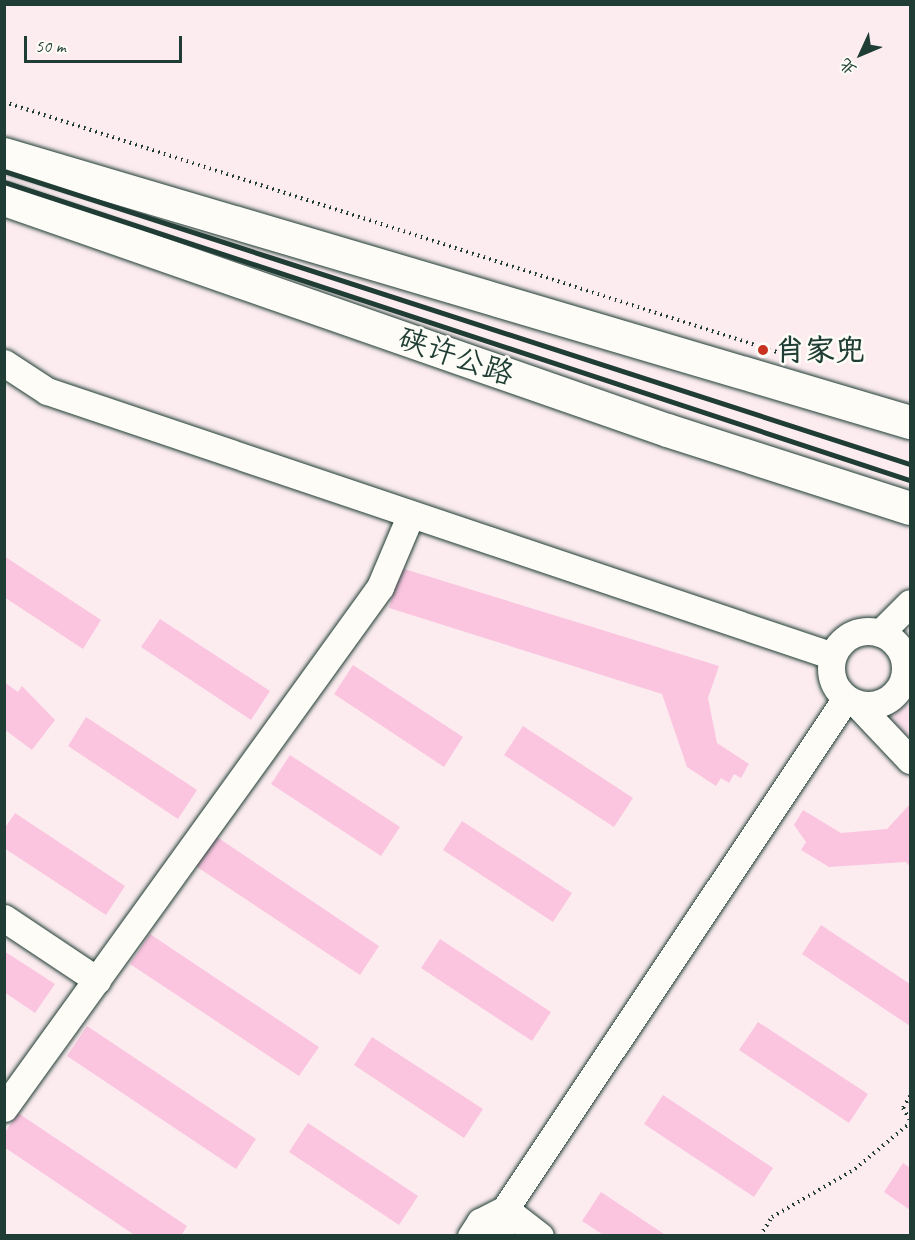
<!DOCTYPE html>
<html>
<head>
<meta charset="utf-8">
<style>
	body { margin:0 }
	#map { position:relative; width:915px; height:1240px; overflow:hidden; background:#fcecf0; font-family:Caveat,"LXGW WenKai TC",sans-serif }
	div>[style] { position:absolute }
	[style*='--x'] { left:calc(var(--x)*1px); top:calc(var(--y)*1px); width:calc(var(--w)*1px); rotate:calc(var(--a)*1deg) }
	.built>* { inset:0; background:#fce0eb }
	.building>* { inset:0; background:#fbc5e0 }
	.path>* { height:4px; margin-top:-2px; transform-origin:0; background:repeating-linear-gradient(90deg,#1f3d34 0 1.5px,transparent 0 6px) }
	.roads { filter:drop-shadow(0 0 2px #1f3d34) drop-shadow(0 0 2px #1f3d34) }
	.minor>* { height:27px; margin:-13.5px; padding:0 13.5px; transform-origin:13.5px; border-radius:13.5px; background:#fdfcf7 }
	.minor>.ring { margin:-13.5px; padding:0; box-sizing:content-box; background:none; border:27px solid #fdfcf7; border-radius:50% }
	.highway>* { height:33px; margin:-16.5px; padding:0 16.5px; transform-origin:16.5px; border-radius:16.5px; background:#fdfcf7 }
	.rail>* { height:4.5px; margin:-2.25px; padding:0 2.25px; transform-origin:2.25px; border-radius:2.25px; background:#1f3d34 }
	.dots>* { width:16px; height:16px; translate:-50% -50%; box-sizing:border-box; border:3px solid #fdfcf7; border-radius:50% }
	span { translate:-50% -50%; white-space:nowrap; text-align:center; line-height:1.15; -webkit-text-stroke:5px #fdfcf7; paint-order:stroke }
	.poi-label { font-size:30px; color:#1f3d34; font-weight:700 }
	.left { translate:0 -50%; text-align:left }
	.street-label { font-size:30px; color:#1f3d34 }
	.frame { position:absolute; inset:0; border:6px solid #1f3d34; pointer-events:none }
	.north { position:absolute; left:831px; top:24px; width:60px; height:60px; -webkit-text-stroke:4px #fdfcf7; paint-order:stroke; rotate:226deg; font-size:16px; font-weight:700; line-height:24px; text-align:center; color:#1f3d34 }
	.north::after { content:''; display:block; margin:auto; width:21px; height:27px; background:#1f3d34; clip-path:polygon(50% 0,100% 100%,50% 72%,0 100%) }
	.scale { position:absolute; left:24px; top:36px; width:158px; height:27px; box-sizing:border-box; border:3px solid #1f3d34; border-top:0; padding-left:8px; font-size:18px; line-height:21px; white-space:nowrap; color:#1f3d34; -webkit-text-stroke:4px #fdfcf7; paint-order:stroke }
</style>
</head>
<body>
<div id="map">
	<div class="built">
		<div style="clip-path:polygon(910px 695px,910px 739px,886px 715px)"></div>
	</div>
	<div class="building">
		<div style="clip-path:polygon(4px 556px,101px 620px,83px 649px,4px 597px)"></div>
		<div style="clip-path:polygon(401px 568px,719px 666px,708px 698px,717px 743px,749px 764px,741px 778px,734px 774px,729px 783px,721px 778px,716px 786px,687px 767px,662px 694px,389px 608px)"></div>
		<div style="clip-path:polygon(160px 619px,270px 691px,251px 720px,141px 647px)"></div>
		<div style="clip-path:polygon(353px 665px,463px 737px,444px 767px,334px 694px)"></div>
		<div style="clip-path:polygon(4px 682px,18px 692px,22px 686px,55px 720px,32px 750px,4px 729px)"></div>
		<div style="clip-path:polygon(86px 717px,197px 790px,178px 819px,68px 746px)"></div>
		<div style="clip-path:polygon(523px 726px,633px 798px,614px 827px,504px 755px)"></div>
		<div style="clip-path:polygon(290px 755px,400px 827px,381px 856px,271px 784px)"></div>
		<div style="clip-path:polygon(910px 804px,910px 867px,906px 862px,829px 867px,801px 850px,806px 842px,794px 825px,803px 810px,841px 833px,887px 829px)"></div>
		<div style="clip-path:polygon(15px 813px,125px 886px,106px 915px,4px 848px,4px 829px)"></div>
		<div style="clip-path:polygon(462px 821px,572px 893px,553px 922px,443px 850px)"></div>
		<div style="clip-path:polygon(211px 833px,379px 946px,360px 975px,191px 863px)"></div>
		<div style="clip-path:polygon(821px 925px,910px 984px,910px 1026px,802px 954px)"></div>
		<div style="clip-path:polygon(150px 934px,319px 1047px,299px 1076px,130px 964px)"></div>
		<div style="clip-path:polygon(440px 939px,551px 1012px,532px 1041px,421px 968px)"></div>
		<div style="clip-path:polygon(4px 951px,55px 984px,35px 1013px,4px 992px)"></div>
		<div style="clip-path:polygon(758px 1022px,868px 1094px,849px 1123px,739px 1050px)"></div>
		<div style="clip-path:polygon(87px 1026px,256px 1139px,236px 1169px,67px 1056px)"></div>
		<div style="clip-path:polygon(372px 1037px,483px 1109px,464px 1138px,354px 1065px)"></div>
		<div style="clip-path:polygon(663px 1095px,773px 1168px,754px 1197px,644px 1124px)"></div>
		<div style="clip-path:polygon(18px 1113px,187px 1226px,181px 1236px,136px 1236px,4px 1147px,4px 1134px)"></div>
		<div style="clip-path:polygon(308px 1123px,418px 1196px,399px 1225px,289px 1152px)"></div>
		<div style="clip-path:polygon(903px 1163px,910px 1168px,910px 1210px,884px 1192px)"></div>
		<div style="clip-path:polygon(601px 1192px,667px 1236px,605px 1236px,582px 1221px)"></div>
	</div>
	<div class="path">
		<div style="--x:4;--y:102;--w:812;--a:17.92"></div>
		<div style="--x:910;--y:1096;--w:14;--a:120"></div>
		<div style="--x:903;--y:1108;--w:14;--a:60"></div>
		<div style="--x:760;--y:1236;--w:22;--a:-58"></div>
		<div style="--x:772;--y:1217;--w:96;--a:-30"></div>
		<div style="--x:855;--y:1169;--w:72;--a:-39.9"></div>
	</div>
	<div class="roads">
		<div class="minor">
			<div style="--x:4;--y:363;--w:51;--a:33.1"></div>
			<div style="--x:47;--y:391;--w:829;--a:18.63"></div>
			<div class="ring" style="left:831px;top:631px;width:47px;height:47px"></div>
			<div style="--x:880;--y:633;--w:42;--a:-45"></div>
			<div style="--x:857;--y:704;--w:77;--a:46.6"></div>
			<div style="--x:4;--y:918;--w:112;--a:33.7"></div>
			<div style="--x:4;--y:1108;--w:643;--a:-54.18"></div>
			<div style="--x:380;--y:587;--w:79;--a:-67"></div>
			<div style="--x:505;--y:1209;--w:44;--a:37.6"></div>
			<div style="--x:471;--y:1236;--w:17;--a:-57"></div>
			<div style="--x:480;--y:1222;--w:28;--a:-27"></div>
			<div style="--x:500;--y:1236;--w:27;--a:-80"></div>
			<div style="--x:505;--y:1209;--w:614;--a:-56.28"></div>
		</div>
		<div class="highway">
			<div style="--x:4;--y:154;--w:945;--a:16.48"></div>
			<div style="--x:4;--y:199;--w:702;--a:19.21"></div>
			<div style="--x:667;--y:430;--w:255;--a:17.8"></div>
		</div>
	</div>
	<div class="rail">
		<div style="--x:4;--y:171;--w:952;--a:17.92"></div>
		<div style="--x:4;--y:182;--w:954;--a:18.21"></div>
	</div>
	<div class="dots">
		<div style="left:763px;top:350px;background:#c8321e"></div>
	</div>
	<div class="poi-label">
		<span class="left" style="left:775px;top:350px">肖家兜</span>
	</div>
	<div class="street-label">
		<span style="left:456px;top:356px;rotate:19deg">硖许公路</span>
	</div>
	<div class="frame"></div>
	<div class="north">北</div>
	<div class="scale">50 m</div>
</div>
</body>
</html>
